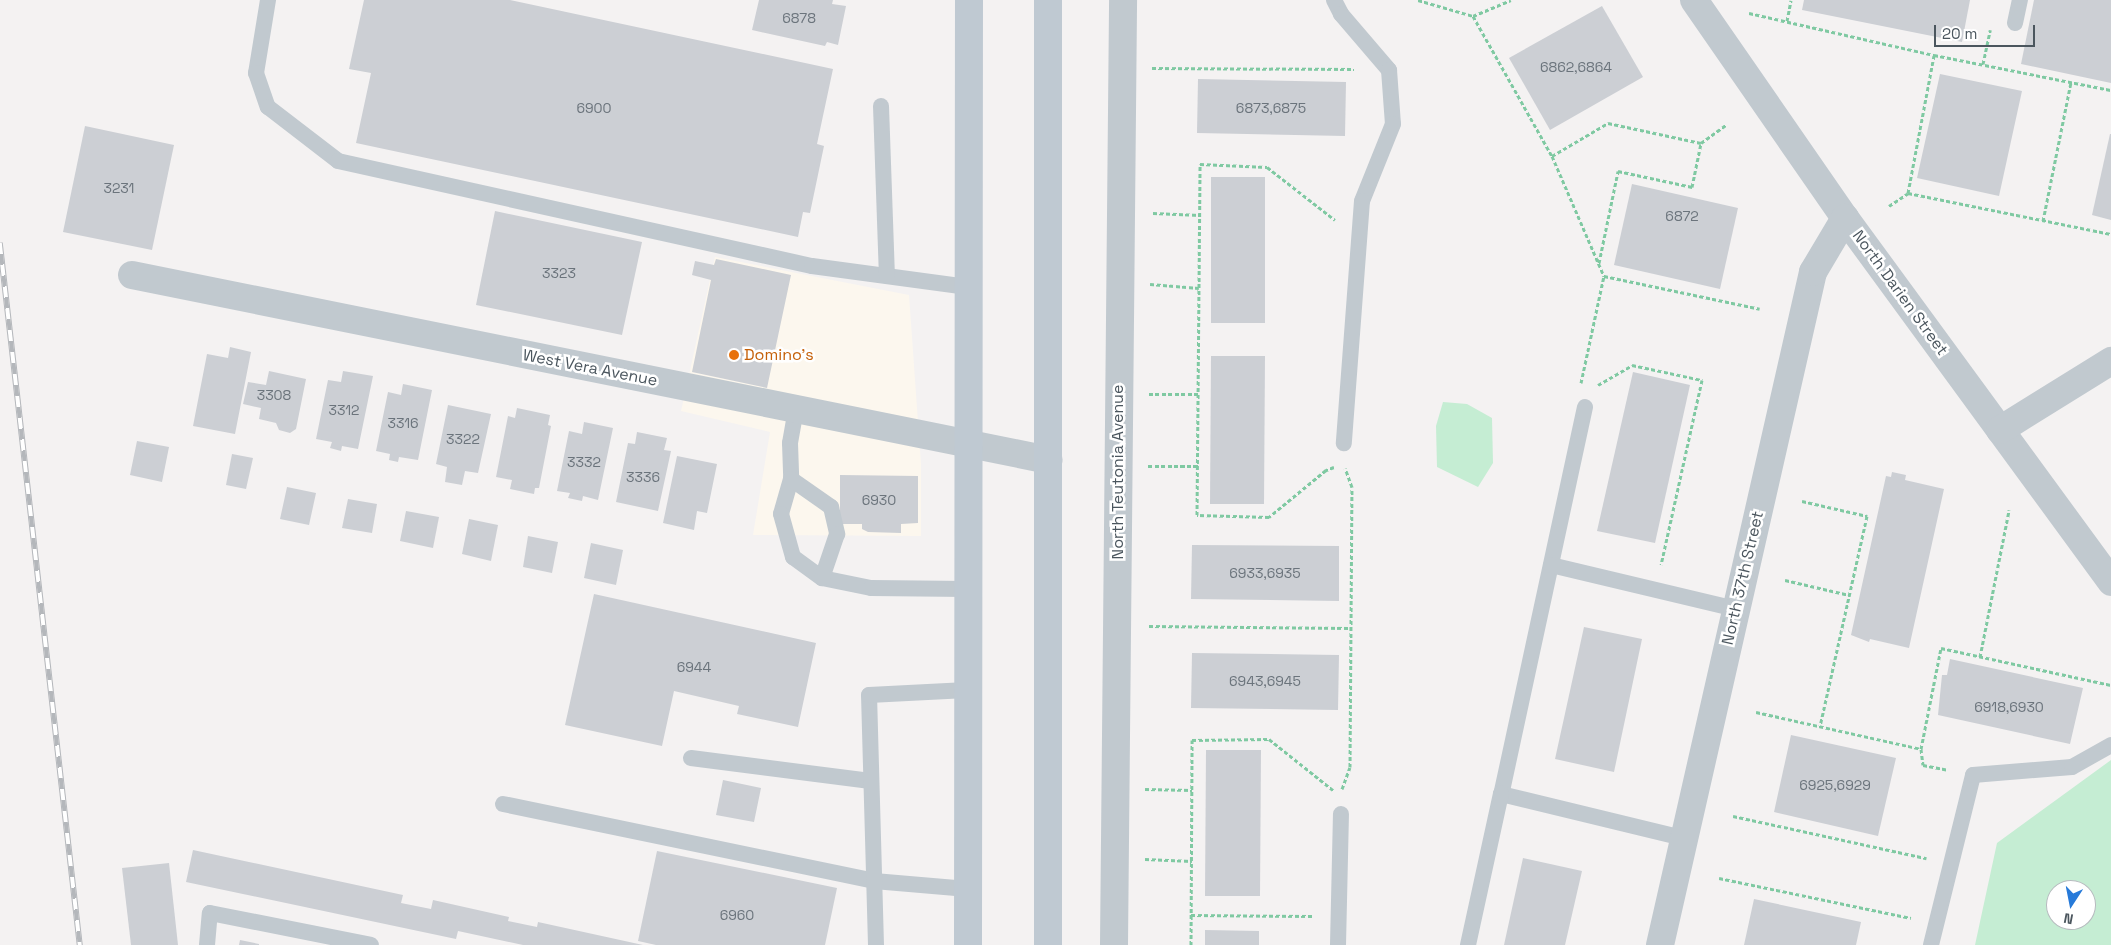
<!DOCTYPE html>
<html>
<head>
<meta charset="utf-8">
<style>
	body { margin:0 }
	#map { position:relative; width:2111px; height:945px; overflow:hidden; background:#f4f2f2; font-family:"Space Grotesk",sans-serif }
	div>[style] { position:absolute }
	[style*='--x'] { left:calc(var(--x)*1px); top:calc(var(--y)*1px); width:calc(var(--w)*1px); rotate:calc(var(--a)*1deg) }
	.commercial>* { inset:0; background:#fcf7ee }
	.green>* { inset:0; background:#c5edd3 }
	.building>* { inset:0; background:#cccfd4 }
	.path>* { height:3px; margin-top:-1.5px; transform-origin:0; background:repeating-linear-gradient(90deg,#7fc9a2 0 4px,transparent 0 6.5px) }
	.lane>* { height:16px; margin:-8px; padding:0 8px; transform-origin:8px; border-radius:8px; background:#c1c9cf }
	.street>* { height:28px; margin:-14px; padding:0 14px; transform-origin:14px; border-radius:14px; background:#c1c9cf }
	.secondary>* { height:28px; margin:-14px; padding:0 14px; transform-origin:14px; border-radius:14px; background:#bfc9d2 }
	.rail>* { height:5.5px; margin-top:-2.75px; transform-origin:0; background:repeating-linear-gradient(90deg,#fff 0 11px,#b4b7bb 0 22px); box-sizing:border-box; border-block:1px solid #b4b7bb }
	.dots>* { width:14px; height:14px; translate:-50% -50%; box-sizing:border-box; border:2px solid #fff; border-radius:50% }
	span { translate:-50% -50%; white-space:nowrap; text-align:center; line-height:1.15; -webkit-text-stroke:5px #fff; paint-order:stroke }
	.number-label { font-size:14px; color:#6b747c }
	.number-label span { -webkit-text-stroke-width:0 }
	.street-label { font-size:16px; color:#4b565e }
	.food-label { font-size:16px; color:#c56008 }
	.left { translate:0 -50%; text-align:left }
	.north { position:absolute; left:2046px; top:880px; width:50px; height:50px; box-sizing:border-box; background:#fff; border:1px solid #b7bbbf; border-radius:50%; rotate:191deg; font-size:14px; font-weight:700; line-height:20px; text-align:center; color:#4b565e }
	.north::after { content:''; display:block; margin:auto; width:18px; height:22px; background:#277ad9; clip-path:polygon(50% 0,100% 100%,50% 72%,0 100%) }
	.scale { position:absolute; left:1934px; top:25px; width:101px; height:22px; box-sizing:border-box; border:2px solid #4b565e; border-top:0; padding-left:6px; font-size:15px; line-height:18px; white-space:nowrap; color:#4b565e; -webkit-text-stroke:4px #fff; paint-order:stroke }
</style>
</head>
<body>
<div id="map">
	<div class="commercial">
		<div style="clip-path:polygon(715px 257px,909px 295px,921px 464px,921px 536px,753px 535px,770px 432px,681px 411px)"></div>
	</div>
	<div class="green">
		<div style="clip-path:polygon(1443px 402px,1467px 404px,1492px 418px,1493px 463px,1478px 487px,1437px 467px,1436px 426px)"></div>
		<div style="clip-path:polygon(evenodd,2111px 760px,2111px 945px,1975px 945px,1997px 843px,2111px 760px,2056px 890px,2086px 890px,2086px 920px,2056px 920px,2056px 890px)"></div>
	</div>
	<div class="building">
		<div style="clip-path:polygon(364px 0,510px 0,833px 69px,817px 144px,824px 146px,810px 213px,803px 212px,798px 237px,356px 143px,371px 73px,349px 69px)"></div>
		<div style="clip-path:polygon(759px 0,833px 0,832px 4px,846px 6px,838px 45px,827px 42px,825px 46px,752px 30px)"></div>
		<div style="clip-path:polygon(1804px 0,1970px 0,1962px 42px,1802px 10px)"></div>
		<div style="clip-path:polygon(2034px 0,2111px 0,2111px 83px,2021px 64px)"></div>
		<div style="clip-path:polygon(1602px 6px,1643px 77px,1550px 130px,1509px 58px)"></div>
		<div style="clip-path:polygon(1940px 74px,2022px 91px,1999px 196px,1917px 178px)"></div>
		<div style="clip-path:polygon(1198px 79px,1346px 82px,1345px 136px,1197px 133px)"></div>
		<div style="clip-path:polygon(85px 126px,174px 145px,152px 250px,63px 232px)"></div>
		<div style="clip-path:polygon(2110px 134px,2111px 134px,2111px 220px,2092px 215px)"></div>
		<div style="clip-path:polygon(1211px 177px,1265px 177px,1265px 323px,1211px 323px)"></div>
		<div style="clip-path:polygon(1632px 184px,1738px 208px,1720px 289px,1614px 265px)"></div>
		<div style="clip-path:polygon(495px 211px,642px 242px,622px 335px,476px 305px)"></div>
		<div style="clip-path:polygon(716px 259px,791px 275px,767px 388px,692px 372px,711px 280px,692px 275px,695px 261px,714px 265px)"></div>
		<div style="clip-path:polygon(230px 347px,251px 352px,235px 434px,193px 426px,207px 354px,228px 358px)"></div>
		<div style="clip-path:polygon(1211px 356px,1265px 356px,1264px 504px,1210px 504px)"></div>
		<div style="clip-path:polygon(269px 371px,306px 379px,296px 429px,290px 433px,279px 430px,276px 423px,259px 419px,261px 408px,243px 404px,248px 382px,266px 385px)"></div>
		<div style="clip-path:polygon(343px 371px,373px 376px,358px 449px,342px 446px,341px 451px,330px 448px,332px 442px,316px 439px,328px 380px,341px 382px)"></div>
		<div style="clip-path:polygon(1633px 372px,1690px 385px,1655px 543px,1597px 531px)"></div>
		<div style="clip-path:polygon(403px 384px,432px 390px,418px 460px,399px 457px,398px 462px,389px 460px,390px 454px,376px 451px,388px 392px,401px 395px)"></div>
		<div style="clip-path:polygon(448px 405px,491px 414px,478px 473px,465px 471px,462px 485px,445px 482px,447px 467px,436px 464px)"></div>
		<div style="clip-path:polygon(517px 408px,550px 415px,548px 425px,551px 426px,539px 488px,535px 488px,534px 494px,510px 489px,512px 480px,496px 477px,508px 416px,515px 418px)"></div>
		<div style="clip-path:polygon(584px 422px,613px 428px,598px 500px,583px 496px,582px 501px,568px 498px,570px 493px,557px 491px,569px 431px,582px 434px)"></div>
		<div style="clip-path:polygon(637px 432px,667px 438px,664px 450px,671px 451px,658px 511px,616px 502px,628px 443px,635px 444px)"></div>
		<div style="clip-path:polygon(137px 441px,169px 447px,162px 482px,130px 475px)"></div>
		<div style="clip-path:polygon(232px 454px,253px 458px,246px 489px,226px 485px)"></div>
		<div style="clip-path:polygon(677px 456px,717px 464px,707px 513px,697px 511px,694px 530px,663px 523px)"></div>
		<div style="clip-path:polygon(1892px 472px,1906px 475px,1905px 480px,1944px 489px,1909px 648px,1870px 639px,1869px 642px,1851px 635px,1886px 476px,1891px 477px)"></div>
		<div style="clip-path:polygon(840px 475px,918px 476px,918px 523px,901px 524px,901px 533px,868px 532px,862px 529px,862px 524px,840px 524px)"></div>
		<div style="clip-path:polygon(287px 487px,316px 493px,309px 525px,280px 519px)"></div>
		<div style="clip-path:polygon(348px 499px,377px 504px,372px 533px,342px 528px)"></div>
		<div style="clip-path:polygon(406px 511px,439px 517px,433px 548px,400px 541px)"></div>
		<div style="clip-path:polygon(469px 519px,498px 525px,491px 561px,462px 554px)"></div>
		<div style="clip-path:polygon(528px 536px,558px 542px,552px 573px,523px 567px)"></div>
		<div style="clip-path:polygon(591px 543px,623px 550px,616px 585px,584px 578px)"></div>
		<div style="clip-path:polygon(1192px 545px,1339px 546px,1339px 601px,1191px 599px)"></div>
		<div style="clip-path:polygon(594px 594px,816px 643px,798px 727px,737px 714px,739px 706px,674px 691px,662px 746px,565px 725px)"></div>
		<div style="clip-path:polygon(1584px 627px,1642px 639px,1614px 772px,1555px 759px)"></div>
		<div style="clip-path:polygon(1192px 653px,1339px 655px,1338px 710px,1191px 708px)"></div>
		<div style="clip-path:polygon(1950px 659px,2083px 688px,2070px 744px,1938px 715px,1942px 675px,1947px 675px)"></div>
		<div style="clip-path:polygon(1791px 735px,1896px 758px,1878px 836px,1774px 812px)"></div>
		<div style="clip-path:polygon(1206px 750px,1261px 750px,1260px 896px,1205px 896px)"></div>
		<div style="clip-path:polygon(723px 780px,761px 788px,754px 822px,716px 815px)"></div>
		<div style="clip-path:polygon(193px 850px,403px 895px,401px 903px,431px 909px,433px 900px,509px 917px,508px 921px,537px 927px,538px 922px,643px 945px,523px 945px,458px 931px,456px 939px,186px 882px)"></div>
		<div style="clip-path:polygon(657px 851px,837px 888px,825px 945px,656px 945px,638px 941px)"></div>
		<div style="clip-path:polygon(1523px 858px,1582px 871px,1565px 945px,1504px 945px)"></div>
		<div style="clip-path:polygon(169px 863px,178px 945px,131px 945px,122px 868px)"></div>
		<div style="clip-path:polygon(1754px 899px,1861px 922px,1856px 945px,1744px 945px)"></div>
		<div style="clip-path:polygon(1205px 930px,1259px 931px,1259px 945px,1205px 945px)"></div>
		<div style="clip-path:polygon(240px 940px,259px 944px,259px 945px,239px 945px)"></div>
	</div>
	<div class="path">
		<div style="--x:1418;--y:0;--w:57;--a:16.2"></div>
		<div style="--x:1473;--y:16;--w:161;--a:60.6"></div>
		<div style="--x:1552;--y:156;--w:131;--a:66.6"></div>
		<div style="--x:1604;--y:276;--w:159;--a:11.9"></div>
		<div style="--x:1749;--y:13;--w:190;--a:12.8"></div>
		<div style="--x:1934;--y:55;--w:180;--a:11.2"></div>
		<div style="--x:1473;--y:16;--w:41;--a:-22.8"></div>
		<div style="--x:1787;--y:21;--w:21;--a:-79"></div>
		<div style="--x:1983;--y:64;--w:35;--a:-78"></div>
		<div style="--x:1152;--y:68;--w:202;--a:0.3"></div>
		<div style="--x:1552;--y:156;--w:65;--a:-30.5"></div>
		<div style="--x:1608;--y:123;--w:95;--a:12.1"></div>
		<div style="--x:1701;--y:143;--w:32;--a:-36"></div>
		<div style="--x:1908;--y:193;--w:207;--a:11.4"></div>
		<div style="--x:1889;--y:206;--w:23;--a:-34"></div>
		<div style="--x:1908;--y:193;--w:140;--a:-79.3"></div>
		<div style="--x:1153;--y:213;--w:47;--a:2.4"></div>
		<div style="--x:2043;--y:221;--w:142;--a:-78.6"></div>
		<div style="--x:1599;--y:263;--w:94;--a:-78.3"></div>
		<div style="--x:1618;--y:171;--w:76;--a:12.2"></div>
		<div style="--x:1692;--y:187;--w:45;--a:-78.4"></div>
		<div style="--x:1150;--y:284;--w:49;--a:4.7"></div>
		<div style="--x:1581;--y:383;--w:109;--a:-77.9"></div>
		<div style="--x:1598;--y:385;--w:39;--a:-30"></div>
		<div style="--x:1632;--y:365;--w:72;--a:12.1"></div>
		<div style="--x:1702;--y:380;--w:189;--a:102.5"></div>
		<div style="--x:1149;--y:394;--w:49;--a:0"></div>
		<div style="--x:1148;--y:466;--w:50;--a:0"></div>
		<div style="--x:1334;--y:467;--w:9;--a:159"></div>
		<div style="--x:1326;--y:470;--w:74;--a:140.5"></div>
		<div style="--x:1269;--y:517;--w:72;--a:-178.4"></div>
		<div style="--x:1197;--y:515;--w:351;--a:-89.5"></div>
		<div style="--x:1200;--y:164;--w:67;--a:2.6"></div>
		<div style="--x:1267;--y:167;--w:86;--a:37.9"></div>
		<div style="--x:1802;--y:501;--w:67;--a:13"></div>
		<div style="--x:1867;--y:516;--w:215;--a:102.6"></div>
		<div style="--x:1785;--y:580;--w:66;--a:13.2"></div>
		<div style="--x:1149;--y:626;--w:201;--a:0.6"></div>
		<div style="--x:1980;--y:657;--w:150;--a:-78.8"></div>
		<div style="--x:1756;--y:712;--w:169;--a:12.6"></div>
		<div style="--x:1921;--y:749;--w:16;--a:83"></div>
		<div style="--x:1923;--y:765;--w:25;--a:11"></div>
		<div style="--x:1921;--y:749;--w:103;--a:-78.8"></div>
		<div style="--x:1941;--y:648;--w:174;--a:12.3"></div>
		<div style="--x:1145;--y:789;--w:47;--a:1.2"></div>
		<div style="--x:1342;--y:789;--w:23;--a:-70"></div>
		<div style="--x:1350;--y:767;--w:280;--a:-89.6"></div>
		<div style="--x:1352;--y:487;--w:20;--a:-110"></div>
		<div style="--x:1733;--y:816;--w:198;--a:12.3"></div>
		<div style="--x:1145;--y:859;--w:47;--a:2.4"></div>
		<div style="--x:1719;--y:878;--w:196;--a:11.8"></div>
		<div style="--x:1191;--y:915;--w:122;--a:0.5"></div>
		<div style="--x:1191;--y:945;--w:205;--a:-89.7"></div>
		<div style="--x:1192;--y:740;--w:77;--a:-0.7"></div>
		<div style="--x:1269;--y:739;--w:82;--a:38.6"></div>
	</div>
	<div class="lane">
		<div style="--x:268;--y:0;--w:74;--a:99.3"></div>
		<div style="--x:256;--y:73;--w:36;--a:71"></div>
		<div style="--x:268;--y:107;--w:88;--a:37.6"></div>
		<div style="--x:338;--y:161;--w:485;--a:12.5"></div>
		<div style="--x:812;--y:266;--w:157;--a:7.7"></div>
		<div style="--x:1334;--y:0;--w:16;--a:63"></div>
		<div style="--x:1341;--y:14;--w:74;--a:49.4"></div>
		<div style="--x:1389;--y:70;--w:54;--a:85.8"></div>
		<div style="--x:1393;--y:124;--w:83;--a:111.9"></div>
		<div style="--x:1362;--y:201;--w:243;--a:94.3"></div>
		<div style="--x:2015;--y:23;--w:24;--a:-78"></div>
		<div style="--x:881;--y:106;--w:170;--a:88"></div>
		<div style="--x:1585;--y:407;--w:396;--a:102.2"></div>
		<div style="--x:1501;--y:794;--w:187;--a:13.6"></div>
		<div style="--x:796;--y:409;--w:35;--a:100"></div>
		<div style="--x:790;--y:443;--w:36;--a:88"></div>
		<div style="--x:791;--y:479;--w:36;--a:106"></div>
		<div style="--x:781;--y:514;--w:45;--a:74.4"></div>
		<div style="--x:793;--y:557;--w:36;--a:36"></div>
		<div style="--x:822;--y:578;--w:50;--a:11.5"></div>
		<div style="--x:871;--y:588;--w:96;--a:0.6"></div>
		<div style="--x:791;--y:479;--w:49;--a:35"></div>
		<div style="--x:831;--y:507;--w:28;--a:77"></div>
		<div style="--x:837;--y:534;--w:46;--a:108.8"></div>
		<div style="--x:1551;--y:565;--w:189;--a:13.4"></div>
		<div style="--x:691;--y:758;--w:181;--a:7.3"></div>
		<div style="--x:503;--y:804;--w:379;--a:11.7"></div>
		<div style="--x:874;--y:881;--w:94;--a:4.9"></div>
		<div style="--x:207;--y:945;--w:32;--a:-85"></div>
		<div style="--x:210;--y:913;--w:164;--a:11.2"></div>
		<div style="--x:876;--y:945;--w:250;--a:-91.6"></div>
		<div style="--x:869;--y:695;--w:98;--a:-2.9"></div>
		<div style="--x:1338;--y:945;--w:131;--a:-88.7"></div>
		<div style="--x:1468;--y:945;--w:155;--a:-77.7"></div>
		<div style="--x:1931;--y:945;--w:175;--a:-76.1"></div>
		<div style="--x:1973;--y:775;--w:99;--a:-4.6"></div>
		<div style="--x:2072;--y:767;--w:45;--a:-29.4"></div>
	</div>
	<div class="street">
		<div style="--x:1694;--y:0;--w:265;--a:55.3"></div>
		<div style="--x:1845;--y:218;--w:451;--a:53.8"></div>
		<div style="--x:132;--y:275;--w:935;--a:11.41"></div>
		<div style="--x:2000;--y:430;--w:131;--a:-31.9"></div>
		<div style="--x:1114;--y:945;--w:945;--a:-89.45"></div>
		<div style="--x:1660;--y:945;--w:690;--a:-77.19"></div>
		<div style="--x:1813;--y:272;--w:63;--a:-59.3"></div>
	</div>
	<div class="secondary">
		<div style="--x:968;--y:945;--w:945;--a:-89.94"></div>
		<div style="--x:1048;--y:945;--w:945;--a:-90"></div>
	</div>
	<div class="rail">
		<div style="--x:0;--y:243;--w:707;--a:83.5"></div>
	</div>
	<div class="dots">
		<div style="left:734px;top:355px;background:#e8710a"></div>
	</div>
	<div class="number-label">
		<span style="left:799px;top:18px">6878</span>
		<span style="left:1576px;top:67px">6862,6864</span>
		<span style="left:594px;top:108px">6900</span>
		<span style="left:1271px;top:108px">6873,6875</span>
		<span style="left:119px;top:188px">3231</span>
		<span style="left:1682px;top:216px">6872</span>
		<span style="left:559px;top:273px">3323</span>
		<span style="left:274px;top:395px">3308</span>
		<span style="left:344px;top:410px">3312</span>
		<span style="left:403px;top:423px">3316</span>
		<span style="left:463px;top:439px">3322</span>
		<span style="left:584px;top:462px">3332</span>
		<span style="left:643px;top:477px">3336</span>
		<span style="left:879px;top:500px">6930</span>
		<span style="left:1265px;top:573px">6933,6935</span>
		<span style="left:694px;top:667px">6944</span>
		<span style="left:1265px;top:681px">6943,6945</span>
		<span style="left:2009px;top:707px">6918,6930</span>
		<span style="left:1835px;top:785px">6925,6929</span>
		<span style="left:737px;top:915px">6960</span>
	</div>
	<div class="street-label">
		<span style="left:1900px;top:293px;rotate:54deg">North Darien Street</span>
		<span style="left:590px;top:368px;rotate:11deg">West Vera Avenue</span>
		<span style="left:1118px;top:472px;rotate:-90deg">North Teutonia Avenue</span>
		<span style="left:1743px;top:578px;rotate:-77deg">North 37th Street</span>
	</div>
	<div class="food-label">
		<span class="left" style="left:744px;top:355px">Domino's</span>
	</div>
	<div class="north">N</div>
	<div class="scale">20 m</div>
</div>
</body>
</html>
